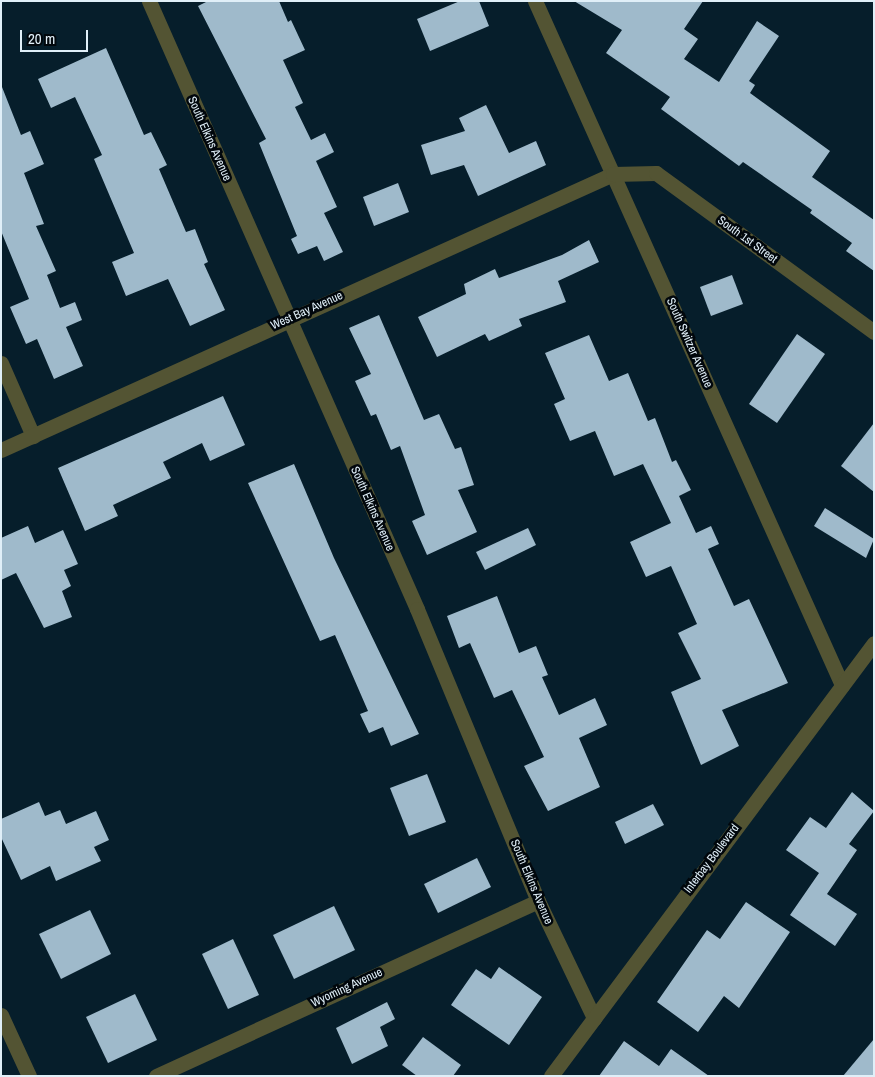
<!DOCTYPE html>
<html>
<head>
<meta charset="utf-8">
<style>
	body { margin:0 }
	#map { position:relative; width:875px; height:1077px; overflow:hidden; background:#061e2b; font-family:"Archivo Narrow",sans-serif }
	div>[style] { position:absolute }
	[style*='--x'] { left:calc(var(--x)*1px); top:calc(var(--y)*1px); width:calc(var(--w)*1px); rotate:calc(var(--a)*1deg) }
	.building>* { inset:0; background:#9fbacb }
	.minor>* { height:15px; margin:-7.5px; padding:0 7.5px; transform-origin:7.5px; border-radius:7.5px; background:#535433 }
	span { translate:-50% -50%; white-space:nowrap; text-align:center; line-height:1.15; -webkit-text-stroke:5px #01070c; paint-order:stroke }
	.street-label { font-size:12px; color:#e0eff8 }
	.frame { position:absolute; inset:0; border:2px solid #e0eff8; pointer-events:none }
	.scale { position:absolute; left:20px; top:30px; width:68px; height:22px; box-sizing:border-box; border:2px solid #e0eff8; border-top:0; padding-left:6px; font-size:15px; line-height:18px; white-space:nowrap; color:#e0eff8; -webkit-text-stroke:4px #01070c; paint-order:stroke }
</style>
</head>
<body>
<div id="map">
	<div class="building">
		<div style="clip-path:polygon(208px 1px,279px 1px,288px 22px,291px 20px,305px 50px,283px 60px,303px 103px,295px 107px,311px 140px,325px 133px,334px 152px,316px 161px,337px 207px,324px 213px,343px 252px,324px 261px,317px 246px,298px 254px,291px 239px,297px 236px,259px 143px,266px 139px,198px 6px)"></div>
		<div style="clip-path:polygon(460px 1px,479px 1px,489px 26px,430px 51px,417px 19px)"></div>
		<div style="clip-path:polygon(574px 1px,703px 1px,684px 29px,698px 39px,684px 59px,719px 82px,757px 21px,779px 36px,749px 81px,755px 85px,750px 93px,830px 151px,812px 177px,874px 220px,874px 271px,846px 251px,852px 243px,810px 213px,812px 210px,743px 162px,739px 166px,661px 109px,670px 97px,606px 53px,622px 30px)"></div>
		<div style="clip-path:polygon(106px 48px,144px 135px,151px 132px,167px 165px,159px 169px,186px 232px,195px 229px,208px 262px,204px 264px,225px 310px,190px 326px,168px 279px,126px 296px,112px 262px,134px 253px,94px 159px,102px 155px,75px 97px,51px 108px,38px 79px)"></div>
		<div style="clip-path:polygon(2px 87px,21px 135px,30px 131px,44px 164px,24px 173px,44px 224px,36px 226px,56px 271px,47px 275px,60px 308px,75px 302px,82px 320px,66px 327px,83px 366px,54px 379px,37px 339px,26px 344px,10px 307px,29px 299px,1px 231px)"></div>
		<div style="clip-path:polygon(486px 105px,509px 153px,536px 141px,546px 165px,478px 196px,464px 165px,431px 175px,421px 145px,465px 131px,459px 118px)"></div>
		<div style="clip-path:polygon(398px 183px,409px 212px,374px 226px,363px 197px)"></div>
		<div style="clip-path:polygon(589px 240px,599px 262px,558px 281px,566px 302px,519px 319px,522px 326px,489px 341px,485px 334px,437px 357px,418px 317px,466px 294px,464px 284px,495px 269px,499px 278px,562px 255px)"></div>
		<div style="clip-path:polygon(732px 275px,743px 304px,711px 316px,700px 287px)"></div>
		<div style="clip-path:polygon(379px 315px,424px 420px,439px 414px,455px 449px,461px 447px,474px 485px,458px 490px,477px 532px,427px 555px,412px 521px,425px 515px,400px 446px,391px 450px,376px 414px,371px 416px,355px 381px,371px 374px,349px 328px)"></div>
		<div style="clip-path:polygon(797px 334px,825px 354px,777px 423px,749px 404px)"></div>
		<div style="clip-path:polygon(589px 335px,609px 381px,628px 373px,648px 421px,655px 418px,672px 462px,676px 460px,691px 490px,679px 496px,696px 533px,711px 526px,719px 544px,708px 549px,734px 606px,749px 599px,788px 683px,722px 710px,739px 746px,701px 765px,671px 692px,701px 679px,678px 633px,697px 624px,671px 566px,646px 577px,630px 542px,671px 523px,643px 464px,614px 476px,595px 431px,570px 441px,554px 404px,565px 399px,545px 353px)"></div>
		<div style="clip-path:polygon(223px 396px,245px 445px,210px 461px,202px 443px,163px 462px,171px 478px,113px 505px,118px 516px,85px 531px,58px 468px)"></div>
		<div style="clip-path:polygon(874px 423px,874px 492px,841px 466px)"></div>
		<div style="clip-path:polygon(294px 464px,334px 558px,419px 734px,391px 746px,383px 727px,369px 733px,360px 714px,368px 711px,335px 635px,320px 641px,248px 483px)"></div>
		<div style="clip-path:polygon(825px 508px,874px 539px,866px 558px,814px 526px)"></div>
		<div style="clip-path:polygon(28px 526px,35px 543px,63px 530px,78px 564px,64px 570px,71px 586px,62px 591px,72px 617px,44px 628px,16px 573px,1px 580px,1px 538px)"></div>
		<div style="clip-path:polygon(528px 528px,536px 545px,485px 570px,476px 552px)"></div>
		<div style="clip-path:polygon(497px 596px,519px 653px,536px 646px,548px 675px,542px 677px,559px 715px,595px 698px,607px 725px,579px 738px,600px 787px,548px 811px,524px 766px,544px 757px,512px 690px,494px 698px,470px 643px,459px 648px,447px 616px)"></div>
		<div style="clip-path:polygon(427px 774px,446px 822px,409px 836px,390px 788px)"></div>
		<div style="clip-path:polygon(852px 792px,874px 811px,849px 844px,857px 850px,827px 894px,857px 914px,835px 946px,790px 915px,819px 873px,786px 850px,810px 817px,826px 828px)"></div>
		<div style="clip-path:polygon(39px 802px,45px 816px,60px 810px,66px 824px,96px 811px,109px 840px,94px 847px,101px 861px,56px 881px,50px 866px,21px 880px,1px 837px,1px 819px)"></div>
		<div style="clip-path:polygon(653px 804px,664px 825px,625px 844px,615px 822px)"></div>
		<div style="clip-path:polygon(477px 858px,491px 887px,438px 913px,424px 884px)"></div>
		<div style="clip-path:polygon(746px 902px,790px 932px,739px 1008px,724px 996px,698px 1032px,657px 1002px,707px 930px,720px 939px)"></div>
		<div style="clip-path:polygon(334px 906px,355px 950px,294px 979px,273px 935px)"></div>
		<div style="clip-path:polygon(90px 910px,111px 954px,61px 979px,39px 934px)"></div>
		<div style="clip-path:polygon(233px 939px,259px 995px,228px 1009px,202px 954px)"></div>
		<div style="clip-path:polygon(499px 967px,542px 997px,509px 1045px,451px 1005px,476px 969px,491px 979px)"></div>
		<div style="clip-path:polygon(135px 994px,157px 1040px,108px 1063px,86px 1017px)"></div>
		<div style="clip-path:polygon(387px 1002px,395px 1019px,380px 1027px,388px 1046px,352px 1064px,336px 1028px)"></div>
		<div style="clip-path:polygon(423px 1037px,461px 1065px,453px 1076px,417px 1076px,402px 1065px)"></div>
		<div style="clip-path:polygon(874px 1039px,874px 1076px,843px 1076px)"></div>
		<div style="clip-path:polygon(624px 1041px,659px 1066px,671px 1049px,709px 1076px,599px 1076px)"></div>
	</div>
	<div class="minor">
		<div style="--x:149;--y:1;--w:664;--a:66.21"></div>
		<div style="--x:417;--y:609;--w:316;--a:67.5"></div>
		<div style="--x:538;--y:901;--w:130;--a:64.4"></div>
		<div style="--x:535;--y:1;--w:750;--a:65.83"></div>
		<div style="--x:1;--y:363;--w:80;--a:66.3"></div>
		<div style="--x:1;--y:450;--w:671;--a:-24.27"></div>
		<div style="--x:613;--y:174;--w:43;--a:-1.3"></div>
		<div style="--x:656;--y:173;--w:270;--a:36.1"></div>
		<div style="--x:1;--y:1015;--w:67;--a:65.3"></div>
		<div style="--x:156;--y:1076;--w:420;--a:-24.6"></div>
		<div style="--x:551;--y:1076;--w:540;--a:-53.28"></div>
	</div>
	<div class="street-label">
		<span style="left:209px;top:139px;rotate:66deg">South Elkins Avenue</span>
		<span style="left:747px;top:240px;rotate:36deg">South 1st Street</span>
		<span style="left:307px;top:311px;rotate:-24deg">West Bay Avenue</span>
		<span style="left:689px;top:343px;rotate:66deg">South Switzer Avenue</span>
		<span style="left:372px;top:509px;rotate:66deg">South Elkins Avenue</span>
		<span style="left:712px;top:859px;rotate:-53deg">Interbay Boulevard</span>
		<span style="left:531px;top:882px;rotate:67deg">South Elkins Avenue</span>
		<span style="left:347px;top:988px;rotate:-25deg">Wyoming Avenue</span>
	</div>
	<div class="frame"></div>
	<div class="scale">20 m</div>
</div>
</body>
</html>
